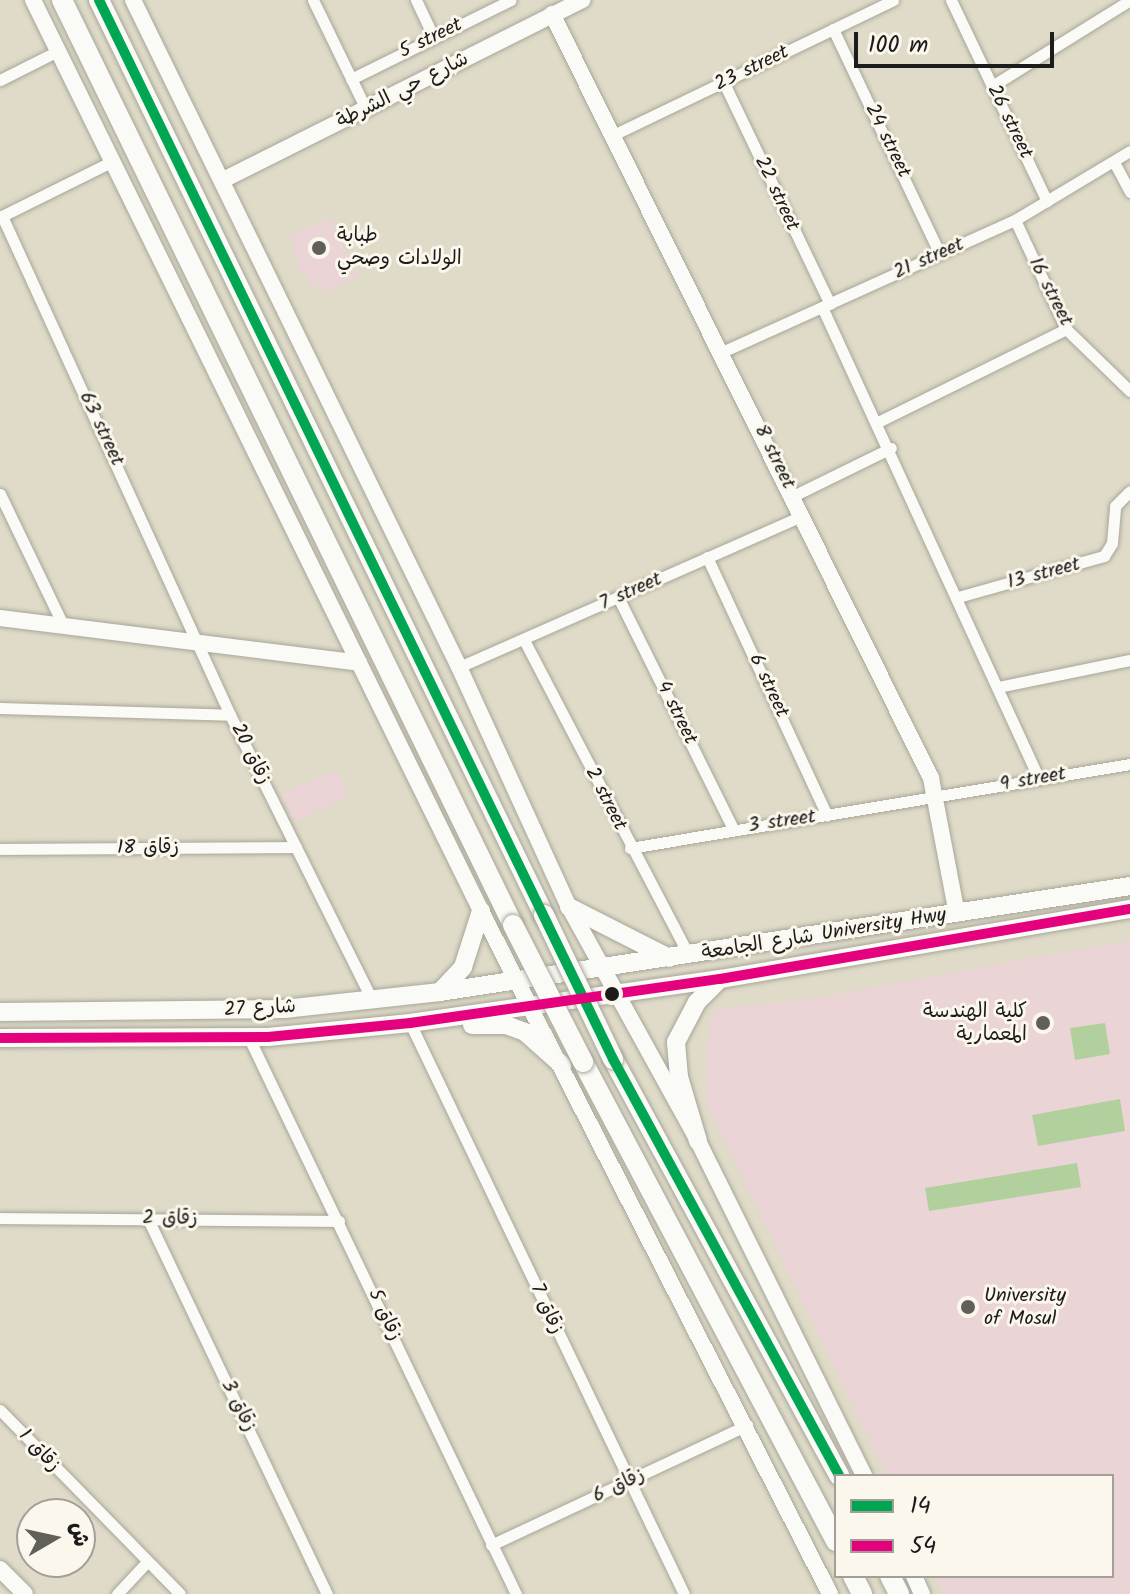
<!DOCTYPE html>
<html>
<head>
<meta charset="utf-8">
<style>
	body { margin:0 }
	#map { position:relative; width:1130px; height:1594px; overflow:hidden; background:#dfdbc8; font-family:Kalam,"Playpen Sans Arabic",sans-serif }
	div>[style] { position:absolute }
	[style*='--x'] { left:calc(var(--x)*1px); top:calc(var(--y)*1px); width:calc(var(--w)*1px); rotate:calc(var(--a)*1deg) }
	.built>* { inset:0; background:#ead4d5 }
	.green>* { inset:0; background:#b1d09e }
	.roads { filter:drop-shadow(0 0 2px #a8a69a) drop-shadow(0 0 2px #a8a69a) }
	.street>* { height:11px; margin:-5.5px; padding:0 5.5px; transform-origin:5.5px; border-radius:5.5px; background:#fafaf7 }
	.secondary>* { height:16px; margin:-8px; padding:0 8px; transform-origin:8px; border-radius:8px; background:#fafaf7 }
	.primary>* { height:18px; margin:-9px; padding:0 9px; transform-origin:9px; border-radius:9px; background:#fafaf7 }
	.highway>* { height:20px; margin:-10px; padding:0 10px; transform-origin:10px; border-radius:10px; background:#fafaf7 }
	.bridges { filter:drop-shadow(0 0 2px #a8a69a) drop-shadow(0 0 2px #a8a69a) }
	.highway-bridge>* { height:20px; margin:-10px; padding:0 10px; transform-origin:10px; border-radius:10px; background:#fafaf7 }
	.bus-1>* { height:10px; margin:-5px; padding:0 5px; transform-origin:5px; border-radius:5px; background:#00a651 }
	.bus-2>* { height:10px; margin:-5px; padding:0 5px; transform-origin:5px; border-radius:5px; background:#e5007d }
	.dots>* { width:22px; height:22px; translate:-50% -50%; box-sizing:border-box; border:4px solid #fbf7ec; border-radius:50% }
	span { translate:-50% -50%; white-space:nowrap; text-align:center; line-height:1.15; -webkit-text-stroke:6px #fbf7ec; paint-order:stroke }
	.street-label { font-size:20px; color:#1c1c1c }
	.poi-label { font-size:20px; color:#1c1c1c }
	.left { translate:0 -50%; text-align:left }
	.right { translate:-100% -50%; text-align:right }
	.legend { position:absolute; left:834px; top:1474px; width:280px; height:104px; box-sizing:border-box; background:#fbf7ec; border:2px solid #a29f99; margin:0; padding:10px 14px; list-style:none; font-size:24px; color:#1c1c1c }
	.legend li { display:flex; align-items:center; gap:16px; height:40px }
	.legend b { width:40px; border:2px solid #a29f99 }
	.north { position:absolute; left:16px; top:1498px; width:80px; height:80px; box-sizing:border-box; background:#fbf7ec; border:2px solid #a29f99; border-radius:50%; rotate:81deg; font-size:22px; font-weight:700; line-height:32px; text-align:center; color:#1c1c1c }
	.north::after { content:''; display:block; margin:auto; width:28px; height:36px; background:#605f58; clip-path:polygon(50% 0,100% 100%,50% 72%,0 100%) }
	.scale { position:absolute; left:854px; top:32px; width:200px; height:36px; box-sizing:border-box; border:4px solid #1c1c1c; border-top:0; padding-left:10px; font-size:24px; line-height:28px; white-space:nowrap; color:#1c1c1c; -webkit-text-stroke:6px #fbf7ec; paint-order:stroke }
</style>
</head>
<body>
<div id="map">
	<div class="built">
		<div style="clip-path:polygon(329px 217px,358px 276px,323px 293px,320px 286px,313px 289px,306px 273px,302px 275px,289px 237px)"></div>
		<div style="clip-path:polygon(337px 769px,349px 796px,295px 822px,282px 794px)"></div>
		<div style="clip-path:polygon(1130px 940px,1130px 1594px,944px 1594px,935px 1576px,1112px 1576px,1112px 1476px,887px 1476px,707px 1104px,706px 1045px,714px 1015px,717px 1009px,810px 999px)"></div>
	</div>
	<div class="green">
		<div style="clip-path:polygon(1105px 1023px,1110px 1054px,1075px 1060px,1070px 1028px)"></div>
		<div style="clip-path:polygon(1120px 1099px,1125px 1131px,1038px 1146px,1032px 1115px)"></div>
		<div style="clip-path:polygon(1077px 1163px,1081px 1187px,929px 1211px,925px 1188px)"></div>
	</div>
	<div class="roads">
		<div class="street">
			<div style="--x:313;--y:0;--w:123;--a:64.1"></div>
			<div style="--x:416;--y:0;--w:42;--a:64.7"></div>
			<div style="--x:951;--y:0;--w:223;--a:64.5"></div>
			<div style="--x:833;--y:29;--w:249;--a:64.6"></div>
			<div style="--x:351;--y:79;--w:178;--a:-26.3"></div>
			<div style="--x:0;--y:80;--w:65;--a:-26.6"></div>
			<div style="--x:724;--y:83;--w:245;--a:64.4"></div>
			<div style="--x:992;--y:86;--w:163;--a:-31.9"></div>
			<div style="--x:611;--y:136;--w:313;--a:-25.7"></div>
			<div style="--x:1114;--y:162;--w:34;--a:62"></div>
			<div style="--x:2;--y:216;--w:549;--a:65.44"></div>
			<div style="--x:0;--y:217;--w:126;--a:-26.4"></div>
			<div style="--x:1015;--y:220;--w:120;--a:64.9"></div>
			<div style="--x:1066;--y:329;--w:89;--a:44.1"></div>
			<div style="--x:822;--y:307;--w:519;--a:65.31"></div>
			<div style="--x:722;--y:352;--w:321;--a:-24.3"></div>
			<div style="--x:1015;--y:220;--w:134;--a:-31"></div>
			<div style="--x:878;--y:422;--w:210;--a:-26.3"></div>
			<div style="--x:0;--y:494;--w:143;--a:64.3"></div>
			<div style="--x:793;--y:496;--w:109;--a:-26.1"></div>
			<div style="--x:707;--y:557;--w:285;--a:65.1"></div>
			<div style="--x:618;--y:597;--w:259;--a:63.6"></div>
			<div style="--x:958;--y:597;--w:152;--a:-15.7"></div>
			<div style="--x:1104;--y:556;--w:15;--a:-58"></div>
			<div style="--x:1112;--y:543;--w:37;--a:-85"></div>
			<div style="--x:1115;--y:506;--w:21;--a:-45"></div>
			<div style="--x:524;--y:640;--w:356;--a:62.4"></div>
			<div style="--x:459;--y:667;--w:375;--a:-23.8"></div>
			<div style="--x:998;--y:687;--w:135;--a:-11.6"></div>
			<div style="--x:0;--y:708;--w:230;--a:1.7"></div>
			<div style="--x:230;--y:715;--w:318;--a:63.5"></div>
			<div style="--x:630;--y:848;--w:507;--a:-9.54"></div>
			<div style="--x:0;--y:849;--w:296;--a:-0.4"></div>
			<div style="--x:410;--y:1023;--w:633;--a:64.37"></div>
			<div style="--x:249;--y:1038;--w:617;--a:64.35"></div>
			<div style="--x:0;--y:1218;--w:339;--a:0.5"></div>
			<div style="--x:148;--y:1219;--w:416;--a:64.5"></div>
			<div style="--x:0;--y:1410;--w:257;--a:45.6"></div>
			<div style="--x:491;--y:1545;--w:283;--a:-25.1"></div>
			<div style="--x:117;--y:1594;--w:42;--a:-46.9"></div>
		</div>
		<div class="secondary">
			<div style="--x:33;--y:0;--w:1015;--a:63.81"></div>
			<div style="--x:481;--y:911;--w:767;--a:62.93"></div>
			<div style="--x:133;--y:0;--w:742;--a:63.95"></div>
			<div style="--x:459;--y:667;--w:264;--a:65.4"></div>
			<div style="--x:569;--y:907;--w:267;--a:61.1"></div>
			<div style="--x:698;--y:1141;--w:374;--a:63.6"></div>
			<div style="--x:552;--y:14;--w:853;--a:63.62"></div>
			<div style="--x:931;--y:778;--w:138;--a:79.2"></div>
			<div style="--x:223;--y:180;--w:402;--a:-26.6"></div>
			<div style="--x:0;--y:618;--w:362;--a:7.1"></div>
			<div style="--x:0;--y:1569;--w:35;--a:45"></div>
			<div style="--x:914;--y:1576;--w:20;--a:66"></div>
		</div>
		<div class="primary">
			<div style="--x:569;--y:907;--w:112;--a:27"></div>
			<div style="--x:440;--y:992;--w:34;--a:-47"></div>
			<div style="--x:463;--y:967;--w:59;--a:-72.2"></div>
			<div style="--x:0;--y:1012;--w:284;--a:-0.6"></div>
			<div style="--x:284;--y:1009;--w:157;--a:-6.2"></div>
			<div style="--x:440;--y:992;--w:698;--a:-8.73"></div>
			<div style="--x:472;--y:1025;--w:34;--a:0"></div>
			<div style="--x:506;--y:1025;--w:20;--a:20"></div>
			<div style="--x:525;--y:1032;--w:50;--a:41.7"></div>
			<div style="--x:0;--y:1038;--w:268;--a:-0.2"></div>
			<div style="--x:268;--y:1037;--w:143;--a:-5.6"></div>
			<div style="--x:410;--y:1023;--w:313;--a:-8.1"></div>
			<div style="--x:720;--y:979;--w:416;--a:-9.7"></div>
			<div style="--x:698;--y:1141;--w:67;--a:-106.5"></div>
			<div style="--x:679;--y:1077;--w:35;--a:-95"></div>
			<div style="--x:676;--y:1042;--w:45;--a:-62.3"></div>
			<div style="--x:697;--y:1002;--w:33;--a:-45"></div>
		</div>
		<div class="highway">
			<div style="--x:62;--y:0;--w:1029;--a:64.01"></div>
			<div style="--x:99;--y:0;--w:1017;--a:64.06"></div>
			<div style="--x:613;--y:1059;--w:474;--a:61.5"></div>
			<div style="--x:583;--y:1062;--w:542;--a:62.16"></div>
			<div style="--x:853;--y:1576;--w:20;--a:63"></div>
			<div style="--x:890;--y:1576;--w:20;--a:63"></div>
		</div>
	</div>
	<div class="bridges">
		<div class="highway-bridge">
			<div style="--x:544;--y:915;--w:160;--a:64.4"></div>
			<div style="--x:513;--y:925;--w:154;--a:62.9"></div>
		</div>
	</div>
	<div class="bus-1">
		<div style="--x:99;--y:0;--w:1177;--a:64.11"></div>
		<div style="--x:613;--y:1059;--w:474;--a:61.5"></div>
	</div>
	<div class="bus-2">
		<div style="--x:0;--y:1038;--w:268;--a:-0.2"></div>
		<div style="--x:268;--y:1037;--w:143;--a:-5.6"></div>
		<div style="--x:410;--y:1023;--w:313;--a:-8.1"></div>
		<div style="--x:720;--y:979;--w:416;--a:-9.7"></div>
	</div>
	<div class="dots">
		<div style="left:319px;top:248px;background:#605f58"></div>
		<div style="left:612px;top:994px;background:#1c1c1c"></div>
		<div style="left:1043px;top:1023px;background:#605f58"></div>
		<div style="left:968px;top:1307px;background:#605f58"></div>
	</div>
	<div class="street-label">
		<span style="left:431px;top:39px;rotate:-26deg">5 street</span>
		<span style="left:752px;top:69px;rotate:-26deg">23 street</span>
		<span style="left:403px;top:91px;rotate:-27deg">شارع حي الشرطة</span>
		<span style="left:1009px;top:122px;rotate:64deg">26 street</span>
		<span style="left:887px;top:141px;rotate:64deg">24 street</span>
		<span style="left:776px;top:194px;rotate:65deg">22 street</span>
		<span style="left:929px;top:259px;rotate:-24deg">21 street</span>
		<span style="left:1050px;top:292px;rotate:63deg">16 street</span>
		<span style="left:101px;top:429px;rotate:65deg">63 street</span>
		<span style="left:774px;top:457px;rotate:64deg">8 street</span>
		<span style="left:1044px;top:574px;rotate:-15deg">13 street</span>
		<span style="left:631px;top:592px;rotate:-24deg">7 street</span>
		<span style="left:768px;top:686px;rotate:65deg">6 street</span>
		<span style="left:676px;top:713px;rotate:64deg">4 street</span>
		<span style="left:250px;top:754px;rotate:63deg">زقاق 20</span>
		<span style="left:1033px;top:780px;rotate:-10deg">9 street</span>
		<span style="left:605px;top:799px;rotate:63deg">2 street</span>
		<span style="left:782px;top:822px;rotate:-8deg">3 street</span>
		<span style="left:148px;top:848px">زقاق 18</span>
		<span style="left:824px;top:935px;rotate:-9deg">شارع الجامعة University Hwy</span>
		<span style="left:260px;top:1009px;rotate:-3deg">شارع 27</span>
		<span style="left:170px;top:1219px;rotate:1deg">زقاق 2</span>
		<span style="left:546px;top:1309px;rotate:65deg">زقاق 7</span>
		<span style="left:384px;top:1315px;rotate:65deg">زقاق 5</span>
		<span style="left:238px;top:1406px;rotate:64deg">زقاق 3</span>
		<span style="left:39px;top:1451px;rotate:46deg">زقاق 1</span>
		<span style="left:619px;top:1486px;rotate:-25deg">زقاق 6</span>
	</div>
	<div class="poi-label">
		<span class="left" style="left:337px;top:248px">طبابة<br>الولادات وصحي</span>
		<span class="right" style="left:1027px;top:1024px">كلية الهندسة<br>المعمارية</span>
		<span class="left" style="left:984px;top:1308px">University<br>of Mosul</span>
	</div>
	<ul class="legend">
	<li><b style="height:10px;background:#00a651"></b>14</li>
	<li><b style="height:10px;background:#e5007d"></b>54</li>
	</ul>
	<div class="north">ش</div>
	<div class="scale">100 m</div>
</div>
</body>
</html>
